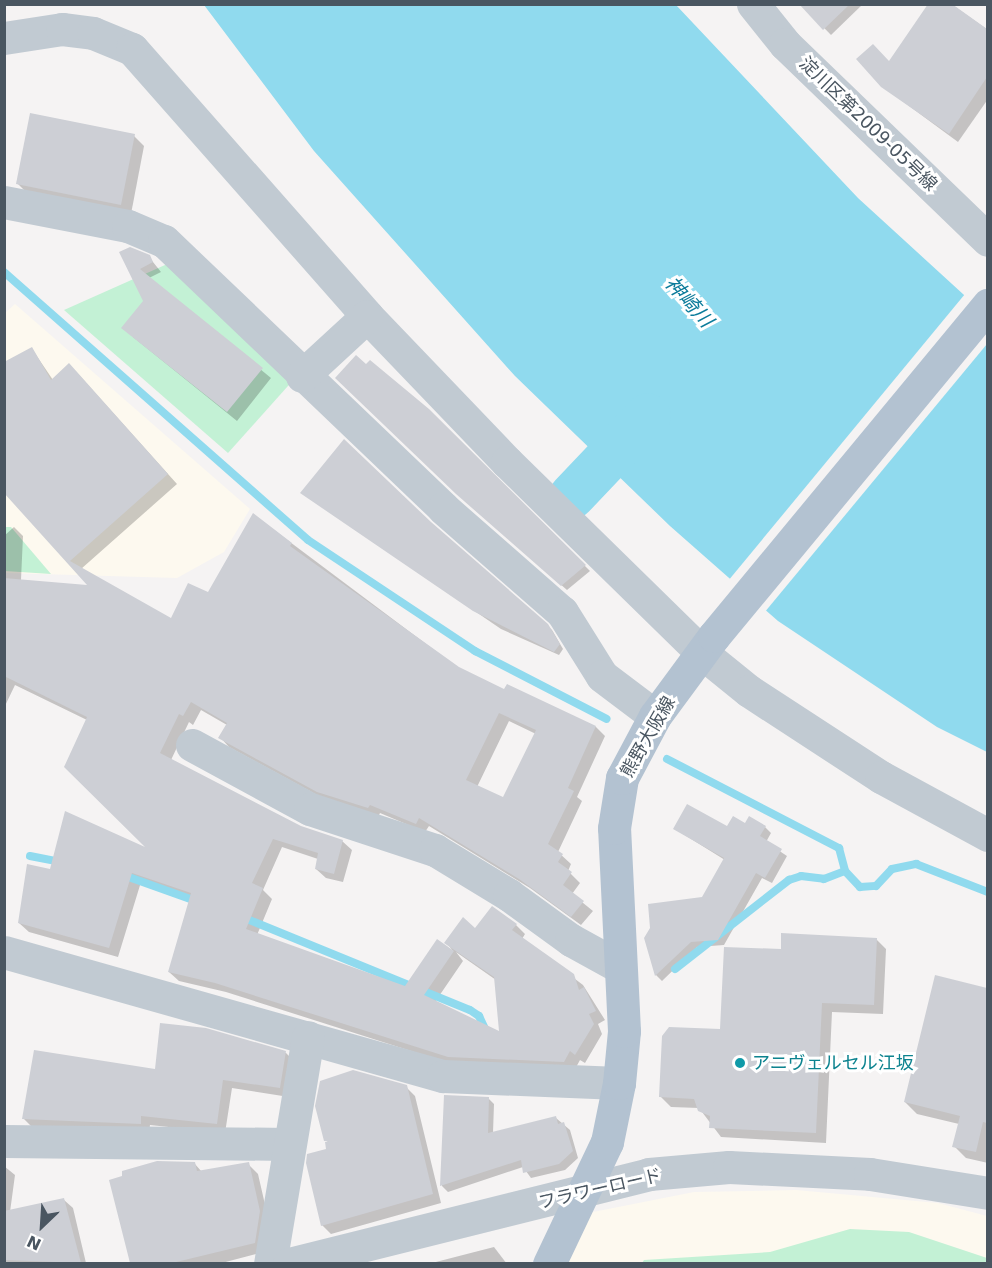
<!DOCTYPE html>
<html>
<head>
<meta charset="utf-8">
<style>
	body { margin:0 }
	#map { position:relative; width:992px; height:1268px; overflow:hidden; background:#f5f3f3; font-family:"DejaVu Sans","Noto Sans JP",sans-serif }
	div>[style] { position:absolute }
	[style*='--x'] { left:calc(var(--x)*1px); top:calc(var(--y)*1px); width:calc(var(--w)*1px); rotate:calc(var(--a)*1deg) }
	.commercial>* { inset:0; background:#fdf9ef }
	.green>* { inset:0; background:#c3f1d5 }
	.water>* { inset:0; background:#90daee }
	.pier>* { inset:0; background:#f5f3f3 }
	.shadow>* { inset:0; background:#0003 }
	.stream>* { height:8px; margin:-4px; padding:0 4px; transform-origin:4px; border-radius:4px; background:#90daee }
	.river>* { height:46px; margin:-23px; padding:0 23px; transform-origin:23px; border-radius:23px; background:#90daee }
	.building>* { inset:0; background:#cdcfd5 }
	.minor>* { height:33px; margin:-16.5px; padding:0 16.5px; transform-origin:16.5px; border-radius:16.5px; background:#c1cad2 }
	.major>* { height:33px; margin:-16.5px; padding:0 16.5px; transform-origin:16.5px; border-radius:16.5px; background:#b3c2d1 }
	.dots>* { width:16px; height:16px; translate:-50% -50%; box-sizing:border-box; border:3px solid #fff; border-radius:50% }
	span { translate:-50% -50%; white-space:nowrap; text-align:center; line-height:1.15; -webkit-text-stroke:6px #fff; paint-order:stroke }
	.street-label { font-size:18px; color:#4a5661 }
	.culture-label { font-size:18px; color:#0d838f }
	.left { translate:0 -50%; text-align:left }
	.water-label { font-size:20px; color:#0c7c9b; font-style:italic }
	.frame { position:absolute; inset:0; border:6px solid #4a5661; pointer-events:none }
	.north { position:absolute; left:12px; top:1196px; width:60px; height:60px; -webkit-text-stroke:4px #fff; paint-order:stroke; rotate:205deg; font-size:16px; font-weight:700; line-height:24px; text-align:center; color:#4a5661 }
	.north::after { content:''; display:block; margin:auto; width:21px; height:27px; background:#4a5661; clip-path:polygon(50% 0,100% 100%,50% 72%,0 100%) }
</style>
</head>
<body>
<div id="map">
	<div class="commercial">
		<div style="clip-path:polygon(15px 304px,250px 509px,224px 552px,177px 578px,5px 573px,4px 314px)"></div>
		<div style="clip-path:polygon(796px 1190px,938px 1203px,987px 1216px,987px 1263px,566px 1264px,588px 1213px,694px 1192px)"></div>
	</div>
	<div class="green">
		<div style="clip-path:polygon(174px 261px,296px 377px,228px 453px,64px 310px)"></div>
		<div style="clip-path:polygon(5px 527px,11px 527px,51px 574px,5px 571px)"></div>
		<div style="clip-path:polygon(850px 1229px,909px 1232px,987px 1258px,987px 1263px,642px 1263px,644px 1260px,770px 1252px)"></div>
	</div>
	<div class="water">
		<div style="clip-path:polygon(204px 5px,676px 5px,858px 198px,987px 316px,987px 752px,937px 727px,778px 621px,670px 526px,515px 376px,314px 151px)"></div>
	</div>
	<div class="pier">
		<div style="clip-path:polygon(965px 294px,988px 313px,987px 344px,764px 613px,728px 581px)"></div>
	</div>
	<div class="shadow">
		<div style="clip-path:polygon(801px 4px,863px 4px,831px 35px)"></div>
		<div style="clip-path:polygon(951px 4px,988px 30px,988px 99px,958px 142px,882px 86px,889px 62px)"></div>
		<div style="clip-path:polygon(134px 136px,144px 146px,131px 214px,27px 193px,17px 183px)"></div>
		<div style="clip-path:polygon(121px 253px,149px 257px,161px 272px,149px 278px,271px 378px,237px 421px,133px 337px,145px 301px)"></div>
		<div style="clip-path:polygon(evenodd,32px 349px,53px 380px,79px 375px,177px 484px,81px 569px,172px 620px,208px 594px,254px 515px,458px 668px,505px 691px,596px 727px,605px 736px,577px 797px,582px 801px,558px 852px,571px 864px,568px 871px,580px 883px,572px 894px,593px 911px,581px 925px,530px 888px,429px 826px,425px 832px,380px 813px,378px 817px,328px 801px,229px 747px,220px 737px,227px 725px,201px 710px,193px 725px,189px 722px,171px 760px,301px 827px,342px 841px,352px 850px,343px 882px,326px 878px,316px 869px,318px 859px,282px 847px,263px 890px,272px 899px,257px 935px,405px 988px,453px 951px,446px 942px,475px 930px,516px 925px,525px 934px,522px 939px,583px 985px,605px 1020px,598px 1024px,602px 1034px,585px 1063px,580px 1060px,574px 1071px,458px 1066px,226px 992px,179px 981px,169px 972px,191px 898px,141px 882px,118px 957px,29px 932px,19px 923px,51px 871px,151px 852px,87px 720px,15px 685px,4px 708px,4px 536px,14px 527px,23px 536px,21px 580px,90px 587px,4px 490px,32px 349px,509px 721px,536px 734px,504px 799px,477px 787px,509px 721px,32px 349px,456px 952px,496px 980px,501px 1034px,435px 1002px,463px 961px,456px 952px)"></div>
		<div style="clip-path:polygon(428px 410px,590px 571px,567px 590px,463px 499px)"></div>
		<div style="clip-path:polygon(302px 493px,430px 523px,552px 630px,563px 649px,559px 655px,501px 629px)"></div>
		<div style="clip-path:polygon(746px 825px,765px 827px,771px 833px,766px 842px,787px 856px,772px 883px,762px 878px,724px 945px,697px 947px,662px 981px,656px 975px,646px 939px,703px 898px,725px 860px,675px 829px)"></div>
		<div style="clip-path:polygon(876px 939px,886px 949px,883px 1014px,832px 1012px,826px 1143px,721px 1137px,699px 1108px,671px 1107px,661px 1097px,722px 1030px,782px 950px)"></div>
		<div style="clip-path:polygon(936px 977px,988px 990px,988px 1163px,966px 1158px,954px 1146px,959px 1124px,917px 1114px,905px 1102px)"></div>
		<div style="clip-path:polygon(205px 1030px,286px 1053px,295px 1062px,289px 1097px,232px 1088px,225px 1133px,150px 1125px,149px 1132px,33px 1128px,24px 1119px,156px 1071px)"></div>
		<div style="clip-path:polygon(406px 1087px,415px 1096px,441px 1203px,331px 1234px,322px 1225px,329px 1143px,326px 1140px)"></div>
		<div style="clip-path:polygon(446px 1096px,488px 1098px,494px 1104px,493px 1133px,556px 1118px,570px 1130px,578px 1158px,565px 1170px,531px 1178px,523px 1167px,448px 1192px,442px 1186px)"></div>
		<div style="clip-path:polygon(194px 1163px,202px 1172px,248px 1164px,258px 1174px,269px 1222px,264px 1252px,218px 1264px,132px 1264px,111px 1181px)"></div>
		<div style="clip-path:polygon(4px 1166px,15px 1175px,10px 1212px,64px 1200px,73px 1208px,86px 1263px,4px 1264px)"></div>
		<div style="clip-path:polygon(494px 1247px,507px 1264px,428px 1264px)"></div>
	</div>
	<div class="stream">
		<div style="--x:4;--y:272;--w:405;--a:41.4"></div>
		<div style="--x:308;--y:540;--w:201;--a:33.6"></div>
		<div style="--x:475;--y:651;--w:148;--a:27.3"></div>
		<div style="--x:667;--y:759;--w:194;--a:27.4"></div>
		<div style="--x:839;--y:848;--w:24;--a:75"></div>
		<div style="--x:845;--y:871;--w:22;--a:47"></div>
		<div style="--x:860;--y:887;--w:16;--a:-4"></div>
		<div style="--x:876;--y:886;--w:23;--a:-47"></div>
		<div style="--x:892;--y:869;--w:25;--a:-12"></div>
		<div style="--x:916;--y:864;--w:77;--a:21.3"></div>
		<div style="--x:30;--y:856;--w:32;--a:11"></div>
		<div style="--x:123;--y:875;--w:81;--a:19.6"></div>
		<div style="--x:242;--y:917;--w:246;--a:22.2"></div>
		<div style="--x:470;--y:1010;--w:11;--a:34"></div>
		<div style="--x:479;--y:1016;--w:19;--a:65"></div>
		<div style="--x:675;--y:969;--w:145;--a:-38"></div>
		<div style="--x:789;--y:880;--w:13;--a:-18"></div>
		<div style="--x:801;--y:876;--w:23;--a:7"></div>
		<div style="--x:824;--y:879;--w:22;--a:-21"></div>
	</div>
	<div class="river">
		<div style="--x:572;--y:496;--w:110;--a:-46.5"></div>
	</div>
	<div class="building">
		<div style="clip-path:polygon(799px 4px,850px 4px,823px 30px)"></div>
		<div style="clip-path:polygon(928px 4px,952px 4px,987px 29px,987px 77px,949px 134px,881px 87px,856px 59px,873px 44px,889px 61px)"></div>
		<div style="clip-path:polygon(30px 113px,135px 134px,121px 205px,16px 184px)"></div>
		<div style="clip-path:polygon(130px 247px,150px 255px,153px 262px,140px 269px,263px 368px,227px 412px,121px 328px,143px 301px,119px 252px)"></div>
		<div style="clip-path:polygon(evenodd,32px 347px,51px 380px,69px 363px,168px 474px,70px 561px,171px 618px,188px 583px,208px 592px,253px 513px,292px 543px,290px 546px,459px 667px,504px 689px,507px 684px,596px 726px,568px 788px,574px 791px,548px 844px,563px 854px,558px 862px,572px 872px,563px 885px,584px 901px,571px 917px,519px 879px,419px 818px,416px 824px,370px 805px,368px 808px,317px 792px,218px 738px,227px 723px,191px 702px,183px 716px,179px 714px,160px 753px,301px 826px,343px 840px,334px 874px,315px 869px,318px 853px,273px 839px,252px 883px,263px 888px,246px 929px,405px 986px,437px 939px,454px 951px,424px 995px,499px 1031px,494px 977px,444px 943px,463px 917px,475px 928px,492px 906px,517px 924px,512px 930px,574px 974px,579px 990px,584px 987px,596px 1011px,589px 1014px,594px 1024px,575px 1055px,570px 1051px,564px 1062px,448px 1057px,215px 983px,168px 972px,191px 893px,132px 873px,109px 948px,18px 923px,27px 864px,50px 869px,65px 811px,145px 847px,64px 767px,87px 717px,4px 676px,4px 578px,87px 585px,4px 493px,4px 362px,32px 347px,499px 713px,536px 730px,503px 797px,466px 780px,499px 713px)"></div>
		<div style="clip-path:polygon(356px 355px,366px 364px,370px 360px,429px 409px,586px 565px,561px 586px,456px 494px,335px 378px)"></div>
		<div style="clip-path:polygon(344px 439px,431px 522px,548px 624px,560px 644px,554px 652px,473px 611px,300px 493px)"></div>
		<div style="clip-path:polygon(687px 804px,727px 826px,733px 816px,745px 823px,749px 816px,766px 826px,760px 836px,782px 849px,765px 878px,756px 873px,718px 940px,691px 942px,655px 976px,644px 938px,650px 928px,648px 904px,702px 897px,724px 858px,673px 829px)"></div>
		<div style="clip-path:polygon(781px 933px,877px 938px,874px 1005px,822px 1003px,816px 1133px,709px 1128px,710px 1116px,698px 1111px,694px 1099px,659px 1097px,662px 1036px,669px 1027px,720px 1029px,724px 947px,781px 949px)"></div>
		<div style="clip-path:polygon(935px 975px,987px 988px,987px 1123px,983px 1122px,976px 1152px,952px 1147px,960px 1116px,904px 1102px)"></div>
		<div style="clip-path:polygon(160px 1023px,206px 1028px,286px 1051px,280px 1088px,223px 1080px,217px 1124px,141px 1116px,141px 1124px,22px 1119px,34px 1050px,155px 1069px)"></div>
		<div style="clip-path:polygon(353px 1070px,407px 1085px,433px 1194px,321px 1226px,306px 1163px,307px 1154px,326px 1149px,325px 1142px,329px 1141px,324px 1141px,315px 1106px,320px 1081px)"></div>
		<div style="clip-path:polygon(444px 1095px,489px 1097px,488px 1133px,556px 1116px,558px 1124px,564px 1122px,573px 1151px,559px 1164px,523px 1173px,521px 1160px,440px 1186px)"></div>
		<div style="clip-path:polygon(157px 1161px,195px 1162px,197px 1171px,249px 1162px,260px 1211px,255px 1243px,172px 1263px,130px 1263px,109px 1180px,122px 1176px,122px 1171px)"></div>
		<div style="clip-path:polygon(64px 1198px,81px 1263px,4px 1260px,4px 1211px)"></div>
	</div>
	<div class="minor">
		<div style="--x:753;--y:4;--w:51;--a:51.3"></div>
		<div style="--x:785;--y:44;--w:282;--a:44"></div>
		<div style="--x:4;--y:38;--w:59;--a:-8.8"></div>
		<div style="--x:62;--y:29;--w:31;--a:7"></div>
		<div style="--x:93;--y:33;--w:42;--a:22.3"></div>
		<div style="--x:132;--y:49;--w:356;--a:48.6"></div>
		<div style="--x:367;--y:316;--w:202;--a:46.2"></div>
		<div style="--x:507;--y:462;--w:273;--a:44.4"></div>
		<div style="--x:702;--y:653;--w:60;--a:39"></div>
		<div style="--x:749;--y:691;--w:158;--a:33.1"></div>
		<div style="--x:881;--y:777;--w:122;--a:28.5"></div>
		<div style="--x:4;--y:202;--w:126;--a:11"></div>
		<div style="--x:128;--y:226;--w:39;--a:23"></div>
		<div style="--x:164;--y:241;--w:386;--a:43.7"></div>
		<div style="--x:443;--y:508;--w:158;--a:41.2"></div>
		<div style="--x:562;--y:612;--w:75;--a:58"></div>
		<div style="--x:602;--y:676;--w:66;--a:37"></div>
		<div style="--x:302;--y:376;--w:88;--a:-42.7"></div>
		<div style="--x:192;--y:745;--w:134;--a:28.5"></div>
		<div style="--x:310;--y:809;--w:132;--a:18.2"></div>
		<div style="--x:435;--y:850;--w:87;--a:31.3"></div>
		<div style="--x:509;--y:895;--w:77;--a:36"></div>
		<div style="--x:571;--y:940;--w:56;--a:28.9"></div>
		<div style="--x:4;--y:952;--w:456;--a:15.8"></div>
		<div style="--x:443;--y:1076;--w:176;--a:2.3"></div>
		<div style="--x:4;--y:1141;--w:284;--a:0.6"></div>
		<div style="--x:270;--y:1264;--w:230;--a:-80.5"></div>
		<div style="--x:289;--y:1264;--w:371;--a:-14"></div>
		<div style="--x:649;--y:1174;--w:80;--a:-5"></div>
		<div style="--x:729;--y:1167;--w:141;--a:2.8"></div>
		<div style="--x:870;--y:1174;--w:120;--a:9.1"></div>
	</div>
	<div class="major">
		<div style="--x:549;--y:1264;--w:135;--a:-64.6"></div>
		<div style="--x:607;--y:1142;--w:60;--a:-78.5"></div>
		<div style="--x:619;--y:1083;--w:52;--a:-84.5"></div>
		<div style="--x:624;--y:1031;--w:203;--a:-92.8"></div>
		<div style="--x:614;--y:828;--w:51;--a:-80.9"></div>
		<div style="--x:622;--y:778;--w:70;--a:-62"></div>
		<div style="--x:655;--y:716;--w:99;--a:-53.6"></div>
		<div style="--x:714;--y:636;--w:430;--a:-50.4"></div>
	</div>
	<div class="dots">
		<div style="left:740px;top:1063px;background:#0f9aa8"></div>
	</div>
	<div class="street-label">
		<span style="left:868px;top:124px;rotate:44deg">淀川区第2009-05号線</span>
		<span style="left:648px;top:737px;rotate:-60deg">熊野大阪線</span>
		<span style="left:600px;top:1189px;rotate:-13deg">フラワーロード</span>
	</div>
	<div class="culture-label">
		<span class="left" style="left:752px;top:1063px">アニヴェルセル江坂</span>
	</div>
	<div class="water-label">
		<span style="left:689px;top:302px;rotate:48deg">神崎川</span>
	</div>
	<div class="frame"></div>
	<div class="north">N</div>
</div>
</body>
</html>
